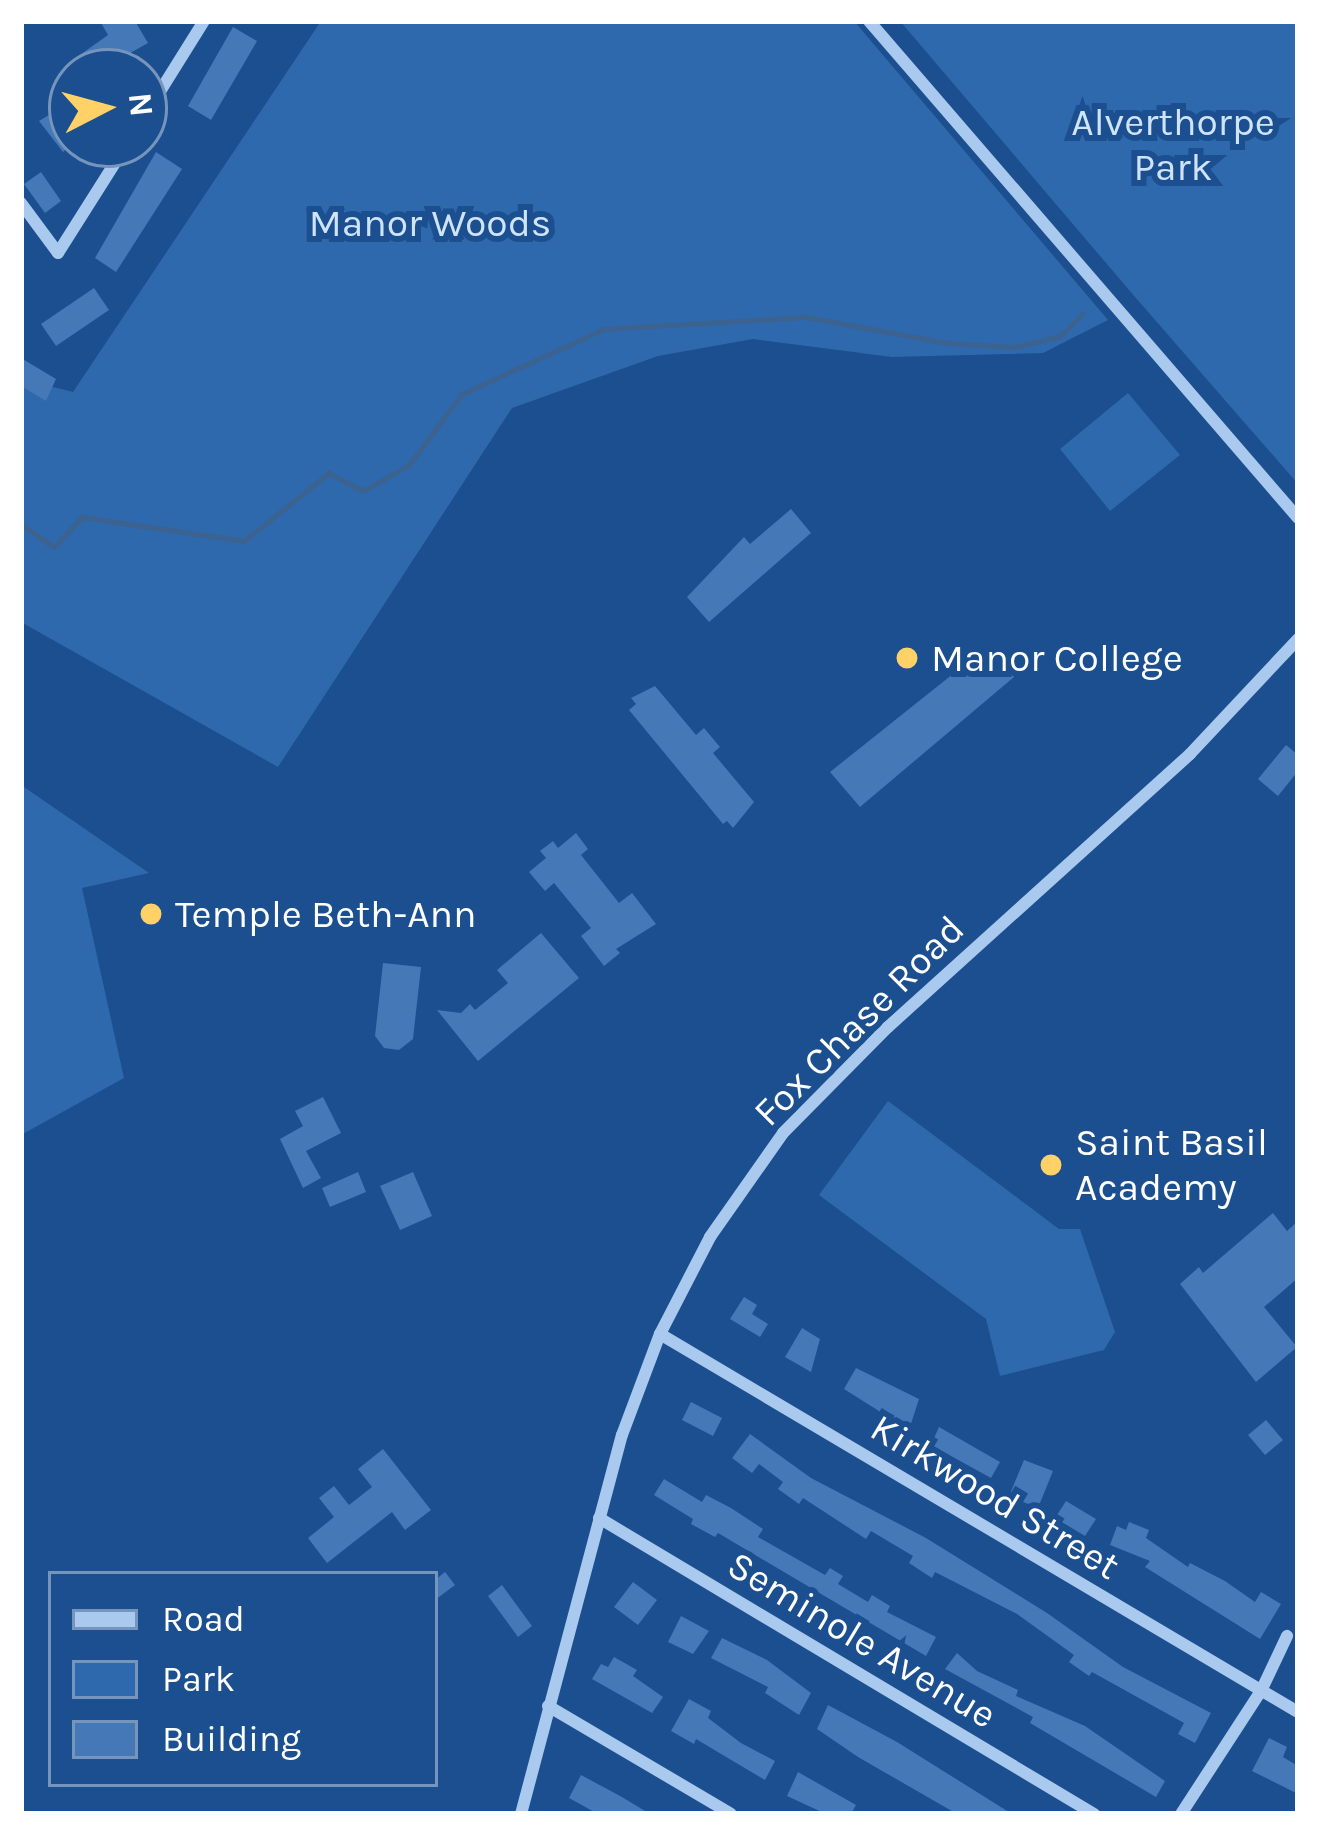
<!DOCTYPE html>
<html>
<head>
<meta charset="utf-8">
<style>
	body { margin:0 }
	#map { position:relative; width:1319px; height:1835px; overflow:hidden; background:#1b4f8f; font-family:Karla,sans-serif }
	div>[style] { position:absolute }
	[style*='--x'] { left:calc(var(--x)*1px); top:calc(var(--y)*1px); width:calc(var(--w)*1px); rotate:calc(var(--a)*1deg) }
	.green>* { inset:0; background:#2e69ad }
	.stream>* { height:4.5px; margin:-2.25px; padding:0 2.25px; transform-origin:2.25px; border-radius:2.25px; background:#3c6290 }
	.building>* { inset:0; background:#4478b7 }
	.minor>* { height:12px; margin:-6px; padding:0 6px; transform-origin:6px; border-radius:6px; background:#a9c9ee }
	.dots>* { width:33px; height:33px; translate:-50% -50%; box-sizing:border-box; border:6px solid #1b4f8f; border-radius:50% }
	span { translate:-50% -50%; white-space:nowrap; text-align:center; line-height:1.15; -webkit-text-stroke:12px #1b4f8f; paint-order:stroke }
	.park-label { font-size:39px; color:#cfe3fa }
	.poi-label { font-size:39px; color:#fff }
	.left { translate:0 -50%; text-align:left }
	.street-label { font-size:39px; color:#fff }
	.frame { position:absolute; inset:0; border:24px solid #fff; pointer-events:none }
	.legend { position:absolute; left:48px; top:1571px; width:390px; height:216px; box-sizing:border-box; background:#1b4f8f; border:3px solid #7695bc; margin:0; padding:15px 21px; list-style:none; font-size:36px; color:#fff }
	.legend li { display:flex; align-items:center; gap:24px; height:60px }
	.legend b { width:60px; border:3px solid #7695bc }
	.north { position:absolute; left:48px; top:48px; width:120px; height:120px; box-sizing:border-box; background:#1b4f8f; border:3px solid #7695bc; border-radius:50%; rotate:84deg; font-size:33px; font-weight:700; line-height:48px; text-align:center; color:#fff }
	.north::after { content:''; display:block; margin:auto; width:42px; height:54px; background:#ffd166; clip-path:polygon(50% 0,100% 100%,50% 72%,0 100%) }
</style>
</head>
<body>
<div id="map">
	<div class="green">
		<div style="clip-path:polygon(321px 21px,854px 21px,1108px 320px,1043px 353px,892px 357px,753px 339px,658px 356px,512px 408px,278px 767px,21px 622px,21px 379px,73px 392px)"></div>
		<div style="clip-path:polygon(900px 21px,1298px 21px,1298px 484px,1129px 290px)"></div>
		<div style="clip-path:polygon(1128px 393px,1180px 455px,1110px 511px,1060px 449px)"></div>
		<div style="clip-path:polygon(21px 785px,149px 873px,82px 888px,124px 1078px,21px 1135px)"></div>
		<div style="clip-path:polygon(888px 1101px,1059px 1229px,1080px 1229px,1115px 1332px,1104px 1350px,1000px 1376px,986px 1319px,819px 1195px)"></div>
	</div>
	<div class="stream">
		<div style="--x:21;--y:524;--w:40;--a:34.9"></div>
		<div style="--x:54;--y:547;--w:41;--a:-47"></div>
		<div style="--x:82;--y:517;--w:164;--a:8.4"></div>
		<div style="--x:244;--y:541;--w:109;--a:-38.7"></div>
		<div style="--x:329;--y:473;--w:38;--a:28"></div>
		<div style="--x:363;--y:491;--w:53;--a:-29.5"></div>
		<div style="--x:409;--y:465;--w:89;--a:-53.3"></div>
		<div style="--x:462;--y:394;--w:156;--a:-24.6"></div>
		<div style="--x:604;--y:329;--w:203;--a:-3.4"></div>
		<div style="--x:807;--y:317;--w:142;--a:10.5"></div>
		<div style="--x:947;--y:343;--w:68;--a:3.4"></div>
		<div style="--x:1015;--y:347;--w:46;--a:-13.7"></div>
		<div style="--x:1060;--y:336;--w:31;--a:-45"></div>
	</div>
	<div class="building">
		<div style="clip-path:polygon(100px 21px,135px 21px,148px 43px,116px 61px,123px 72px,88px 72px,77px 57px,108px 35px)"></div>
		<div style="clip-path:polygon(233px 27px,257px 41px,211px 120px,188px 106px)"></div>
		<div style="clip-path:polygon(72px 101px,72px 144px,63px 152px,39px 121px)"></div>
		<div style="clip-path:polygon(156px 152px,182px 169px,116px 272px,95px 258px)"></div>
		<div style="clip-path:polygon(41px 172px,61px 201px,45px 213px,24px 184px)"></div>
		<div style="clip-path:polygon(94px 288px,109px 310px,56px 346px,41px 324px)"></div>
		<div style="clip-path:polygon(21px 358px,56px 379px,46px 401px,21px 386px)"></div>
		<div style="clip-path:polygon(791px 509px,811px 533px,709px 622px,687px 597px,744px 537px,750px 544px)"></div>
		<div style="clip-path:polygon(988px 646px,1014px 677px,860px 807px,830px 772px)"></div>
		<div style="clip-path:polygon(655px 686px,696px 735px,704px 728px,720px 747px,713px 753px,754px 802px,733px 828px,727px 821px,723px 824px,629px 710px,636px 704px,631px 698px)"></div>
		<div style="clip-path:polygon(1286px 745px,1298px 755px,1298px 771px,1278px 796px,1258px 779px)"></div>
		<div style="clip-path:polygon(576px 833px,588px 849px,581px 855px,619px 903px,632px 893px,656px 924px,616px 949px,620px 953px,604px 966px,581px 936px,591px 928px,554px 883px,545px 891px,529px 872px,546px 858px,540px 851px,553px 841px,558px 848px)"></div>
		<div style="clip-path:polygon(541px 933px,579px 978px,478px 1061px,437px 1010px,461px 1013px,470px 1004px,475px 1010px,508px 983px,497px 970px)"></div>
		<div style="clip-path:polygon(383px 963px,421px 967px,413px 1039px,399px 1050px,384px 1048px,375px 1036px)"></div>
		<div style="clip-path:polygon(323px 1097px,341px 1133px,306px 1151px,321px 1178px,303px 1188px,280px 1139px,303px 1126px,295px 1111px)"></div>
		<div style="clip-path:polygon(358px 1172px,366px 1192px,330px 1207px,322px 1188px)"></div>
		<div style="clip-path:polygon(413px 1172px,432px 1216px,400px 1230px,380px 1186px)"></div>
		<div style="clip-path:polygon(1273px 1213px,1287px 1231px,1298px 1221px,1298px 1278px,1264px 1307px,1297px 1347px,1256px 1382px,1180px 1284px,1199px 1267px,1203px 1273px)"></div>
		<div style="clip-path:polygon(744px 1297px,757px 1305px,752px 1314px,768px 1324px,760px 1337px,730px 1319px)"></div>
		<div style="clip-path:polygon(802px 1328px,820px 1339px,811px 1372px,785px 1357px)"></div>
		<div style="clip-path:polygon(856px 1368px,919px 1399px,909px 1430px,844px 1389px)"></div>
		<div style="clip-path:polygon(691px 1402px,722px 1418px,713px 1436px,682px 1420px)"></div>
		<div style="clip-path:polygon(1266px 1420px,1283px 1440px,1265px 1455px,1248px 1435px)"></div>
		<div style="clip-path:polygon(939px 1427px,1000px 1462px,991px 1478px,931px 1445px)"></div>
		<div style="clip-path:polygon(750px 1434px,811px 1478px,926px 1538px,1047px 1613px,1123px 1667px,1211px 1713px,1195px 1743px,1178px 1734px,1184px 1723px,1092px 1672px,1089px 1676px,1069px 1662px,1074px 1655px,1017px 1614px,935px 1572px,932px 1578px,909px 1563px,913px 1556px,871px 1531px,866px 1539px,803px 1498px,799px 1504px,778px 1489px,783px 1482px,759px 1464px,752px 1473px,732px 1458px)"></div>
		<div style="clip-path:polygon(383px 1449px,431px 1510px,405px 1530px,392px 1512px,327px 1563px,308px 1538px,334px 1517px,319px 1498px,334px 1486px,349px 1505px,372px 1487px,358px 1469px)"></div>
		<div style="clip-path:polygon(1024px 1460px,1053px 1471px,1038px 1508px,1009px 1496px)"></div>
		<div style="clip-path:polygon(664px 1479px,702px 1502px,706px 1495px,731px 1508px,763px 1529px,758px 1537px,825px 1575px,830px 1568px,843px 1576px,838px 1584px,868px 1602px,872px 1595px,890px 1606px,887px 1612px,936px 1637px,926px 1656px,718px 1533px,715px 1537px,691px 1524px,693px 1519px,654px 1495px)"></div>
		<div style="clip-path:polygon(1066px 1501px,1096px 1519px,1085px 1536px,1055px 1518px)"></div>
		<div style="clip-path:polygon(1129px 1522px,1149px 1530px,1146px 1538px,1188px 1567px,1190px 1563px,1225px 1581px,1255px 1602px,1261px 1592px,1281px 1604px,1260px 1639px,1145px 1567px,1150px 1561px,1110px 1545px,1117px 1526px,1126px 1530px)"></div>
		<div style="clip-path:polygon(445px 1572px,455px 1585px,435px 1600px,435px 1580px)"></div>
		<div style="clip-path:polygon(633px 1582px,657px 1600px,638px 1625px,614px 1607px)"></div>
		<div style="clip-path:polygon(502px 1585px,532px 1626px,518px 1637px,488px 1596px)"></div>
		<div style="clip-path:polygon(681px 1616px,709px 1631px,693px 1654px,668px 1642px)"></div>
		<div style="clip-path:polygon(722px 1638px,767px 1660px,811px 1693px,799px 1715px,765px 1693px,768px 1687px,711px 1658px)"></div>
		<div style="clip-path:polygon(957px 1653px,977px 1671px,1018px 1690px,1016px 1696px,1085px 1726px,1165px 1781px,1156px 1797px,1030px 1723px,1033px 1717px,945px 1669px)"></div>
		<div style="clip-path:polygon(614px 1657px,637px 1670px,633px 1676px,663px 1697px,652px 1713px,592px 1679px,601px 1664px,608px 1667px)"></div>
		<div style="clip-path:polygon(689px 1699px,711px 1711px,708px 1718px,741px 1743px,775px 1761px,765px 1780px,696px 1739px,694px 1744px,671px 1731px)"></div>
		<div style="clip-path:polygon(828px 1705px,897px 1742px,1012px 1814px,957px 1814px,858px 1757px,817px 1729px)"></div>
		<div style="clip-path:polygon(1269px 1738px,1287px 1747px,1283px 1757px,1298px 1766px,1298px 1794px,1252px 1771px)"></div>
		<div style="clip-path:polygon(798px 1772px,856px 1805px,851px 1814px,826px 1814px,787px 1796px)"></div>
		<div style="clip-path:polygon(581px 1775px,622px 1797px,650px 1814px,598px 1814px,569px 1798px)"></div>
	</div>
	<div class="minor">
		<div style="--x:869;--y:21;--w:657;--a:49.2"></div>
		<div style="--x:144;--y:117;--w:113;--a:-58"></div>
		<div style="--x:21;--y:203;--w:62;--a:53.5"></div>
		<div style="--x:58;--y:253;--w:129;--a:-57.7"></div>
		<div style="--x:660;--y:1334;--w:742;--a:30.65"></div>
		<div style="--x:599;--y:1518;--w:577;--a:30.88"></div>
		<div style="--x:548;--y:1706;--w:212;--a:30.5"></div>
		<div style="--x:521;--y:1814;--w:392;--a:-75.1"></div>
		<div style="--x:622;--y:1435;--w:108;--a:-69.4"></div>
		<div style="--x:660;--y:1334;--w:109;--a:-62.7"></div>
		<div style="--x:710;--y:1237;--w:127;--a:-54.9"></div>
		<div style="--x:783;--y:1133;--w:149;--a:-45.3"></div>
		<div style="--x:888;--y:1027;--w:407;--a:-42.1"></div>
		<div style="--x:1190;--y:754;--w:158;--a:-46.8"></div>
		<div style="--x:1181;--y:1814;--w:147;--a:-57"></div>
		<div style="--x:1261;--y:1691;--w:61;--a:-64.7"></div>
	</div>
	<div class="dots">
		<div style="left:907px;top:658px;background:#ffd166"></div>
		<div style="left:151px;top:914px;background:#ffd166"></div>
		<div style="left:1051px;top:1165px;background:#ffd166"></div>
	</div>
	<div class="park-label">
		<span style="left:1173px;top:145px">Alverthorpe<br>Park</span>
		<span style="left:430px;top:223px">Manor Woods</span>
	</div>
	<div class="poi-label">
		<span class="left" style="left:931px;top:658px">Manor College</span>
		<span class="left" style="left:175px;top:914px">Temple Beth-Ann</span>
		<span class="left" style="left:1075px;top:1165px">Saint Basil<br>Academy</span>
	</div>
	<div class="street-label">
		<span style="left:859px;top:1021px;rotate:-45deg">Fox Chase Road</span>
		<span style="left:995px;top:1497px;rotate:31deg">Kirkwood Street</span>
		<span style="left:862px;top:1640px;rotate:31deg">Seminole Avenue</span>
	</div>
	<div class="frame"></div>
	<ul class="legend">
	<li><b style="height:15px;background:#a9c9ee"></b>Road</li>
	<li><b style="height:33px;background:#2e69ad"></b>Park</li>
	<li><b style="height:33px;background:#4478b7"></b>Building</li>
	</ul>
	<div class="north">N</div>
</div>
</body>
</html>
